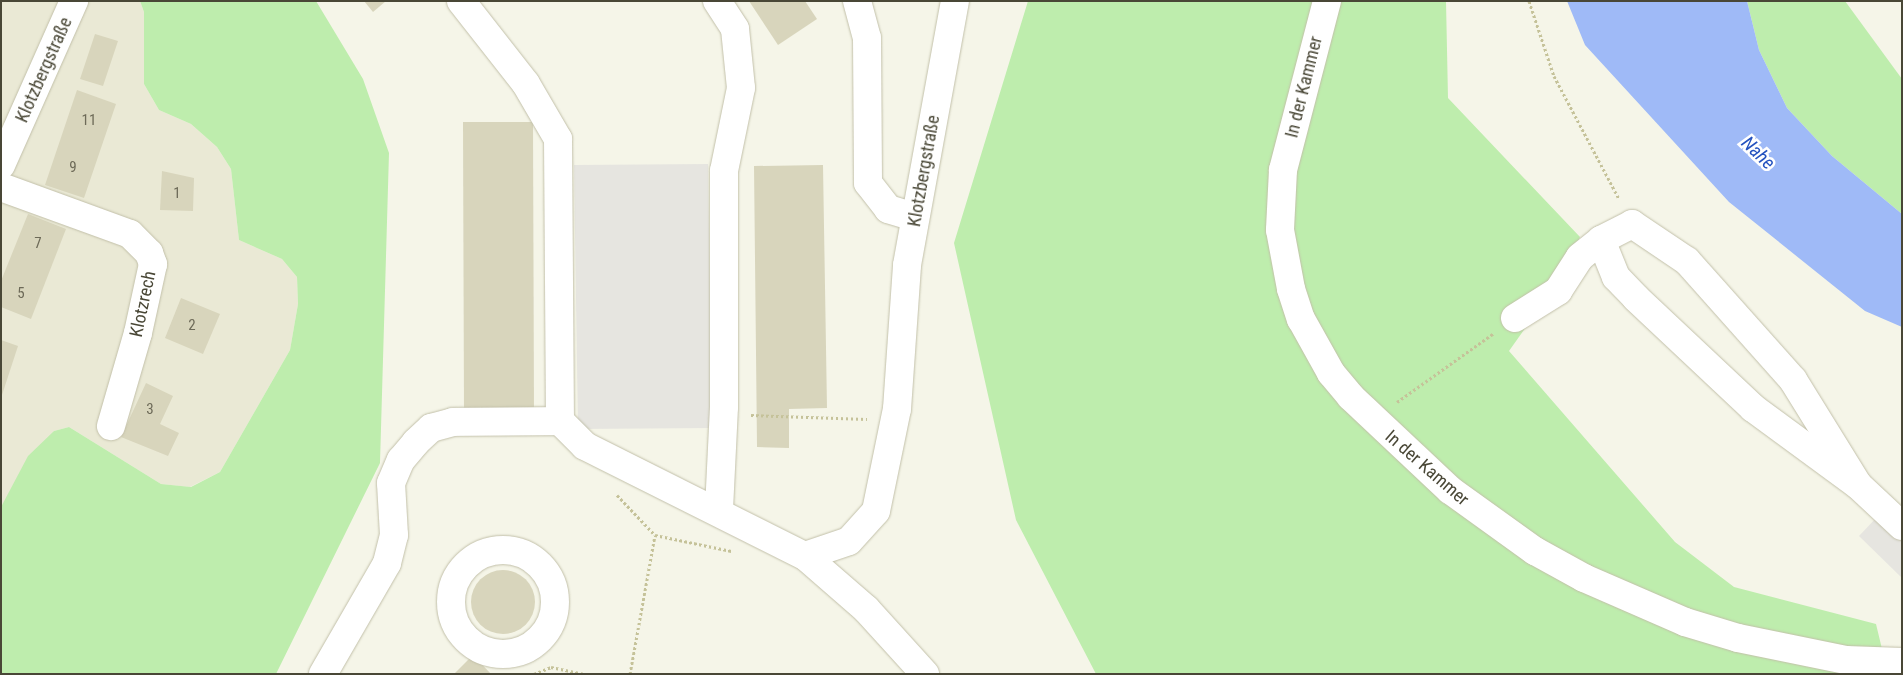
<!DOCTYPE html>
<html>
<head>
<meta charset="utf-8">
<style>
	body { margin:0 }
	#map { position:relative; width:1903px; height:675px; overflow:hidden; background:#f5f5e8; font-family:"Roboto Condensed",sans-serif }
	div>[style] { position:absolute }
	[style*='--x'] { left:calc(var(--x)*1px); top:calc(var(--y)*1px); width:calc(var(--w)*1px); rotate:calc(var(--a)*1deg) }
	.residential>* { inset:0; background:#eae9d5 }
	.green>* { inset:0; background:#beedad }
	.parking>* { inset:0; background:#e6e5e0 }
	.water>* { inset:0; background:#9fbaf7 }
	.building>* { inset:0; background:#d8d5bc }
	.round { border-radius:50% }
	.path>* { height:3px; margin-top:-1.5px; transform-origin:0; background:repeating-linear-gradient(90deg,#c5c299 0 2.5px,transparent 0 5px) }
	.roads { filter:drop-shadow(0 0 1px #c2c0a9) drop-shadow(0 0 1px #c2c0a9) }
	.minor>* { height:28px; margin:-14px; padding:0 14px; transform-origin:14px; border-radius:14px; background:#fff }
	.minor>.ring { margin:-14px; padding:0; box-sizing:content-box; background:none; border:28px solid #fff; border-radius:50% }
	span { translate:-50% -50%; white-space:nowrap; text-align:center; line-height:1.15; -webkit-text-stroke:5px #fff; paint-order:stroke }
	.number-label { font-size:15px; color:#6d6a58 }
	.number-label span { -webkit-text-stroke-width:0 }
	.street-label { font-size:18px; color:#494736 }
	.water-label { font-size:19px; color:#2452bf; font-style:italic }
	.frame { position:absolute; inset:0; border:2px solid #494736; pointer-events:none }
</style>
</head>
<body>
<div id="map">
	<div class="residential">
		<div style="clip-path:polygon(1px 1px,140px 1px,144px 12px,144px 84px,159px 110px,191px 124px,217px 147px,231px 169px,239px 240px,282px 259px,297px 277px,298px 304px,290px 350px,220px 472px,190px 487px,161px 484px,69px 427px,54px 431px,1px 507px)"></div>
	</div>
	<div class="green">
		<div style="clip-path:polygon(140px 1px,316px 1px,363px 79px,389px 153px,380px 463px,276px 674px,1px 674px,1px 507px,28px 456px,54px 431px,69px 427px,161px 484px,191px 487px,220px 472px,290px 350px,298px 304px,297px 277px,282px 259px,239px 240px,231px 169px,217px 147px,191px 124px,159px 110px,144px 84px,144px 12px)"></div>
		<div style="clip-path:polygon(1028px 1px,1446px 1px,1448px 98px,1580px 237px,1563px 275px,1509px 351px,1675px 542px,1734px 587px,1876px 624px,1888px 674px,1096px 674px,1016px 520px,954px 243px)"></div>
		<div style="clip-path:polygon(1747px 1px,1845px 1px,1902px 79px,1902px 214px,1832px 156px,1787px 108px,1759px 50px)"></div>
	</div>
	<div class="parking">
		<div style="clip-path:polygon(708px 164px,712px 428px,578px 429px,574px 165px)"></div>
		<div style="clip-path:polygon(1877px 517px,1902px 541px,1902px 578px,1859px 536px)"></div>
	</div>
	<div class="water">
		<div style="clip-path:polygon(1567px 1px,1747px 1px,1759px 50px,1787px 108px,1832px 156px,1902px 214px,1902px 327px,1865px 311px,1729px 202px,1585px 45px)"></div>
	</div>
	<div class="building">
		<div style="clip-path:polygon(364px 1px,386px 1px,373px 12px)"></div>
		<div style="clip-path:polygon(749px 1px,805px 1px,817px 19px,778px 45px)"></div>
		<div style="clip-path:polygon(95px 34px,118px 41px,103px 86px,80px 79px)"></div>
		<div style="clip-path:polygon(77px 90px,116px 104px,84px 198px,45px 185px)"></div>
		<div style="clip-path:polygon(463px 122px,533px 122px,534px 414px,464px 414px)"></div>
		<div style="clip-path:polygon(823px 165px,827px 408px,789px 409px,789px 448px,757px 447px,754px 166px)"></div>
		<div style="clip-path:polygon(162px 171px,194px 178px,193px 211px,160px 210px)"></div>
		<div style="clip-path:polygon(28px 214px,66px 229px,31px 319px,1px 307px,1px 281px)"></div>
		<div style="clip-path:polygon(181px 298px,220px 314px,203px 354px,165px 338px)"></div>
		<div style="clip-path:polygon(1px 340px,18px 346px,2px 395px,1px 395px)"></div>
		<div style="clip-path:polygon(146px 383px,173px 396px,160px 424px,179px 433px,168px 456px,121px 437px)"></div>
		<div class="round" style="left:471px;top:570px;width:64px;height:64px"></div>
		<div style="clip-path:polygon(473px 655px,491px 674px,454px 674px)"></div>
	</div>
	<div class="path">
		<div style="--x:1529;--y:1;--w:79;--a:71.6"></div>
		<div style="--x:1554;--y:76;--w:139;--a:62.1"></div>
		<div style="--x:1397;--y:402;--w:119;--a:-35.4"></div>
		<div style="--x:751;--y:415;--w:116;--a:2"></div>
		<div style="--x:617;--y:495;--w:55;--a:46.5"></div>
		<div style="--x:655;--y:535;--w:78;--a:11.9"></div>
		<div style="--x:534;--y:674;--w:18;--a:-22"></div>
		<div style="--x:551;--y:667;--w:34;--a:12"></div>
		<div style="--x:630;--y:674;--w:141;--a:-79.8"></div>
	</div>
	<div class="roads">
		<div class="minor">
			<div style="--x:461;--y:1;--w:105;--a:51.9"></div>
			<div style="--x:526;--y:84;--w:64;--a:59.8"></div>
			<div style="--x:558;--y:139;--w:282;--a:89.6"></div>
			<div style="--x:560;--y:421;--w:35;--a:45"></div>
			<div style="--x:585;--y:446;--w:246;--a:26.6"></div>
			<div style="--x:805;--y:556;--w:81;--a:41"></div>
			<div style="--x:866;--y:609;--w:88;--a:47.8"></div>
			<div style="--x:717;--y:1;--w:33;--a:57"></div>
			<div style="--x:735;--y:29;--w:59;--a:84.2"></div>
			<div style="--x:741;--y:88;--w:85;--a:101.6"></div>
			<div style="--x:724;--y:171;--w:236;--a:90"></div>
			<div style="--x:724;--y:407;--w:103;--a:92.8"></div>
			<div style="--x:857;--y:1;--w:38;--a:75"></div>
			<div style="--x:867;--y:38;--w:145;--a:89.6"></div>
			<div style="--x:868;--y:183;--w:33;--a:52"></div>
			<div style="--x:888;--y:209;--w:28;--a:17"></div>
			<div style="--x:1327;--y:1;--w:175;--a:104.6"></div>
			<div style="--x:1283;--y:170;--w:60;--a:92.9"></div>
			<div style="--x:1280;--y:230;--w:60;--a:79.4"></div>
			<div style="--x:1291;--y:289;--w:32;--a:72"></div>
			<div style="--x:1301;--y:319;--w:62;--a:60.9"></div>
			<div style="--x:1331;--y:373;--w:31;--a:50"></div>
			<div style="--x:1351;--y:397;--w:136;--a:43.2"></div>
			<div style="--x:1450;--y:490;--w:105;--a:35.7"></div>
			<div style="--x:1535;--y:551;--w:56;--a:28.9"></div>
			<div style="--x:1584;--y:578;--w:110;--a:23.5"></div>
			<div style="--x:1685;--y:622;--w:55;--a:16.8"></div>
			<div style="--x:1738;--y:638;--w:110;--a:11.5"></div>
			<div style="--x:1846;--y:660;--w:56;--a:2"></div>
			<div style="--x:1;--y:165;--w:180;--a:-66"></div>
			<div style="--x:1;--y:187;--w:137;--a:20"></div>
			<div style="--x:130;--y:234;--w:27;--a:45"></div>
			<div style="--x:149;--y:253;--w:12;--a:70"></div>
			<div style="--x:153;--y:264;--w:71;--a:102.3"></div>
			<div style="--x:138;--y:333;--w:97;--a:106.2"></div>
			<div style="--x:1601;--y:240;--w:40;--a:68"></div>
			<div style="--x:1616;--y:277;--w:29;--a:46"></div>
			<div style="--x:1636;--y:298;--w:161;--a:43.2"></div>
			<div style="--x:1753;--y:408;--w:130;--a:36.3"></div>
			<div style="--x:1515;--y:318;--w:51;--a:-32.1"></div>
			<div style="--x:1558;--y:291;--w:40;--a:-57.1"></div>
			<div style="--x:1580;--y:257;--w:27;--a:-39"></div>
			<div style="--x:1601;--y:240;--w:35;--a:-27"></div>
			<div style="--x:1632;--y:224;--w:66;--a:33.9"></div>
			<div style="--x:1687;--y:261;--w:159;--a:48.3"></div>
			<div style="--x:1793;--y:380;--w:123;--a:58.2"></div>
			<div style="--x:1858;--y:485;--w:60;--a:43"></div>
			<div class="ring" style="left:451px;top:550px;width:76px;height:76px"></div>
			<div style="--x:805;--y:556;--w:46;--a:-18.8"></div>
			<div style="--x:849;--y:541;--w:40;--a:-48"></div>
			<div style="--x:876;--y:511;--w:104;--a:-78.4"></div>
			<div style="--x:897;--y:409;--w:144;--a:-86"></div>
			<div style="--x:907;--y:265;--w:268;--a:-79.7"></div>
			<div style="--x:323;--y:674;--w:128;--a:-60"></div>
			<div style="--x:387;--y:563;--w:29;--a:-76"></div>
			<div style="--x:394;--y:535;--w:52;--a:-93.3"></div>
			<div style="--x:391;--y:483;--w:25;--a:-67"></div>
			<div style="--x:401;--y:460;--w:23;--a:-50"></div>
			<div style="--x:416;--y:442;--w:21;--a:-43"></div>
			<div style="--x:431;--y:428;--w:23;--a:-15"></div>
			<div style="--x:453;--y:422;--w:107;--a:-0.5"></div>
		</div>
	</div>
	<div class="number-label">
		<span style="left:89px;top:121px">11</span>
		<span style="left:73px;top:168px">9</span>
		<span style="left:177px;top:194px">1</span>
		<span style="left:38px;top:244px">7</span>
		<span style="left:21px;top:294px">5</span>
		<span style="left:192px;top:326px">2</span>
		<span style="left:150px;top:410px">3</span>
	</div>
	<div class="street-label">
		<span style="left:44px;top:70px;rotate:-66deg">Klotzbergstraße</span>
		<span style="left:1304px;top:87px;rotate:-76deg">In der Kammer</span>
		<span style="left:924px;top:171px;rotate:-80deg">Klotzbergstraße</span>
		<span style="left:143px;top:304px;rotate:-78deg">Klotzrech</span>
		<span style="left:1427px;top:468px;rotate:41deg">In der Kammer</span>
	</div>
	<div class="water-label">
		<span style="left:1758px;top:153px;rotate:44deg">Nahe</span>
	</div>
	<div class="frame"></div>
</div>
</body>
</html>
